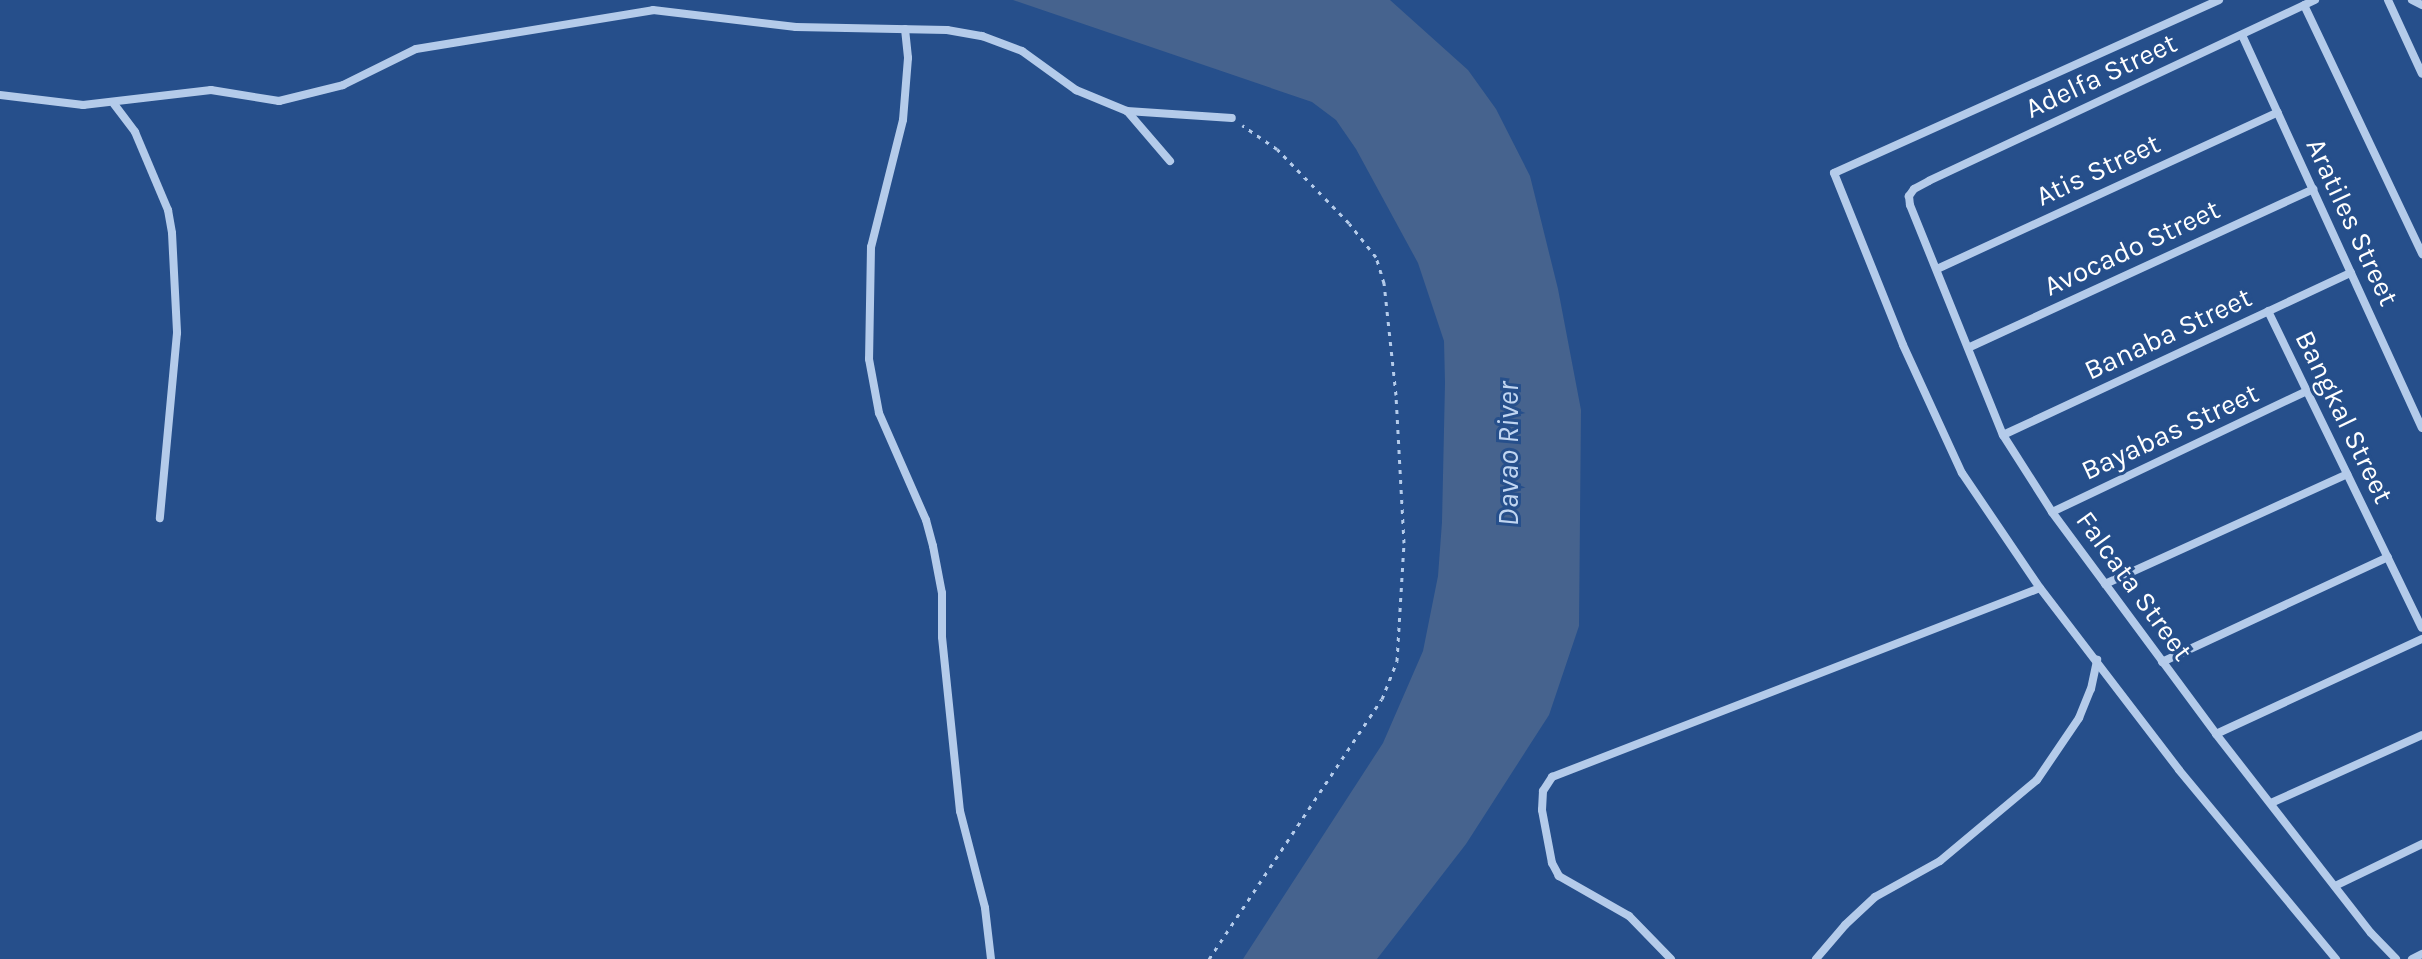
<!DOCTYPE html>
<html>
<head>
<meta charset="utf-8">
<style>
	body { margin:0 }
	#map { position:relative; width:2422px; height:959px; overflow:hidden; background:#264f8b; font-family:Karla,sans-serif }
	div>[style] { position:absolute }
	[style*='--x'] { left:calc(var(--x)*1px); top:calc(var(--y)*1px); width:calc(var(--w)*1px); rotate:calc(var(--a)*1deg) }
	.water>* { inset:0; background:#46638e }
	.path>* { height:3px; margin-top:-1.5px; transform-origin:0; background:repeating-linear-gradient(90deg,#b4cbea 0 4px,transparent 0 10px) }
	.street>* { height:8px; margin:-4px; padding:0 4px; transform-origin:4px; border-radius:4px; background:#b4cbea }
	span { translate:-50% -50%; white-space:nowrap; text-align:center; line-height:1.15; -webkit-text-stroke:6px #264f8b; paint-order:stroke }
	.street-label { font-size:28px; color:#fff }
	.water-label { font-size:30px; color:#c0d5f1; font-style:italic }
</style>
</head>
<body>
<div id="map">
	<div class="water">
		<div style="clip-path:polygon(1013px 0,1390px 0,1468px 70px,1496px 109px,1530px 176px,1558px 289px,1581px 410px,1579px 626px,1549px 715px,1466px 844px,1377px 959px,1243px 959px,1383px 743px,1423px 651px,1438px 576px,1442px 522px,1445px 383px,1444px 341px,1418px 263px,1356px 149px,1336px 120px,1312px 102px)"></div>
	</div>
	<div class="path">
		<div style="--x:1209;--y:959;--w:312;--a:-56.4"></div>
		<div style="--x:1382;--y:699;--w:41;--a:-68.5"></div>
		<div style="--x:1397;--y:661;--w:118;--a:-86.6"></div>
		<div style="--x:1404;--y:543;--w:148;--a:-93.1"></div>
		<div style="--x:1396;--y:395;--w:113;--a:-96.1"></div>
		<div style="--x:1384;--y:283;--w:27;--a:-107"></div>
		<div style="--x:1376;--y:257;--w:43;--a:-128.5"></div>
		<div style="--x:1349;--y:223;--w:103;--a:-134.2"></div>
		<div style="--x:1277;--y:149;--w:42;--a:-145.6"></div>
	</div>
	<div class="street">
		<div style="--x:2219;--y:0;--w:422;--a:155.8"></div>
		<div style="--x:1834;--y:173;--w:185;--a:68.1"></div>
		<div style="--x:1903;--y:345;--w:141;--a:65.3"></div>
		<div style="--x:1962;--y:473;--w:139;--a:55.9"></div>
		<div style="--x:2040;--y:588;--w:229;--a:52.6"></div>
		<div style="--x:2179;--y:770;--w:246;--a:50.3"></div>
		<div style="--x:2315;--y:0;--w:426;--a:154.9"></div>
		<div style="--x:1929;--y:181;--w:17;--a:152"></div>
		<div style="--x:1914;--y:189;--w:9;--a:126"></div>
		<div style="--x:1909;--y:196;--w:9;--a:84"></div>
		<div style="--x:1910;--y:205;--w:248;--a:68"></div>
		<div style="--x:2003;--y:435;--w:91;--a:57.5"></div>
		<div style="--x:2052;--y:512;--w:276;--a:53.5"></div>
		<div style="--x:2216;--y:734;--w:252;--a:52.1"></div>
		<div style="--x:2371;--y:933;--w:36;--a:46"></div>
		<div style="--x:2388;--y:0;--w:81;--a:65.3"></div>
		<div style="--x:2412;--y:0;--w:11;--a:27"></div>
		<div style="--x:2304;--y:5;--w:276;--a:64.6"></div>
		<div style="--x:905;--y:29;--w:29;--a:84"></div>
		<div style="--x:908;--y:58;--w:62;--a:94.6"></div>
		<div style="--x:903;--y:120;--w:131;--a:104.1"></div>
		<div style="--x:871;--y:247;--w:112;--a:91"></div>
		<div style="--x:869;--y:359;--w:55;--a:79.5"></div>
		<div style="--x:879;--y:413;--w:117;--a:66.3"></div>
		<div style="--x:926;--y:520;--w:27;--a:75"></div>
		<div style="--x:933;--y:546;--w:48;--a:79.2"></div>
		<div style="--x:942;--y:593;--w:44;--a:90"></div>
		<div style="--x:942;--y:637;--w:175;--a:84.1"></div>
		<div style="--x:960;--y:811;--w:100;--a:75.5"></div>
		<div style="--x:985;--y:908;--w:51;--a:83.3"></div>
		<div style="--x:2242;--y:35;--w:432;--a:65.4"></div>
		<div style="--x:0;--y:95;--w:84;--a:6.9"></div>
		<div style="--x:83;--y:105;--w:129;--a:-6.7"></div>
		<div style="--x:211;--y:90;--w:69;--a:9.2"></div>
		<div style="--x:279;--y:101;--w:66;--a:-14"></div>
		<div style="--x:343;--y:85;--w:81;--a:-26.3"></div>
		<div style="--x:416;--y:49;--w:240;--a:-9.3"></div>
		<div style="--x:653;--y:10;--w:144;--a:6.8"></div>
		<div style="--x:796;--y:27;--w:151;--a:1.1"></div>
		<div style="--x:947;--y:30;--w:36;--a:10"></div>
		<div style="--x:982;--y:36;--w:43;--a:20.6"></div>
		<div style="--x:1022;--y:51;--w:67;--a:35.8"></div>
		<div style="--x:1076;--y:90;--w:55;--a:22.4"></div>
		<div style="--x:1127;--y:111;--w:105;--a:3.8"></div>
		<div style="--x:114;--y:104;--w:35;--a:53"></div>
		<div style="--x:135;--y:132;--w:85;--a:67.1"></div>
		<div style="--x:168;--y:210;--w:23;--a:80"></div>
		<div style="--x:172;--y:233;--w:100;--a:87.1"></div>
		<div style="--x:177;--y:333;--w:186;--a:95.3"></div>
		<div style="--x:1127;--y:111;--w:66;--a:49.3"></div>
		<div style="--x:1937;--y:269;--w:375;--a:-24.7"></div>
		<div style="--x:2268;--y:311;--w:352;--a:64.1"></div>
		<div style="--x:1970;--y:347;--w:378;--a:-24.7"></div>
		<div style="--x:2003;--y:435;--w:384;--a:-25"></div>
		<div style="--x:2052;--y:512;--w:282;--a:-25.4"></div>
		<div style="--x:2105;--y:584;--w:266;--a:-24.4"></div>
		<div style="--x:2162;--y:662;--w:249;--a:-24.9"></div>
		<div style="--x:2216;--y:734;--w:227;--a:-24.8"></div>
		<div style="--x:2271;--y:803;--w:166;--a:-24.2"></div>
		<div style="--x:2335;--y:886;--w:97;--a:-25.8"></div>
		<div style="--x:1671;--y:959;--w:60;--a:-134.3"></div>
		<div style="--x:1629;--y:916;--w:81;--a:-150.3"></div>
		<div style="--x:1559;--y:876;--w:15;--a:-118"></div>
		<div style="--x:1552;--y:863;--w:54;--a:-100.7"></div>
		<div style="--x:1542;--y:810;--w:19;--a:-87"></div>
		<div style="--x:1543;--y:791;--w:17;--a:-57"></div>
		<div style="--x:1552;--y:777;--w:523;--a:-21.17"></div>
		<div style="--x:1816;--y:959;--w:45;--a:-49.5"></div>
		<div style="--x:1845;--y:925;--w:41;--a:-43"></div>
		<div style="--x:1875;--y:897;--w:74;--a:-29"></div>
		<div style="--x:1940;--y:861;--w:126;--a:-39.9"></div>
		<div style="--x:2037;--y:780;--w:75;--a:-55.9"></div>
		<div style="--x:2079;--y:718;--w:31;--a:-68"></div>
		<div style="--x:2091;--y:689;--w:30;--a:-78"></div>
		<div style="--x:2412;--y:959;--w:11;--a:-27"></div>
	</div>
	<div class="street-label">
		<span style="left:2101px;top:76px;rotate:-25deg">Adelfa Street</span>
		<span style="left:2098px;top:170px;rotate:-25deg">Atis Street</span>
		<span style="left:2352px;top:222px;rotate:65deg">Aratiles Street</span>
		<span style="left:2132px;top:248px;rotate:-25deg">Avocado Street</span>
		<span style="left:2168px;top:334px;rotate:-25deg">Banaba Street</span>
		<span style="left:2344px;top:417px;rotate:64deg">Bangkal Street</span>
		<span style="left:2170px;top:432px;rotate:-25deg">Bayabas Street</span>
		<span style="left:2134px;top:586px;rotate:54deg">Falcata Street</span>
	</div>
	<div class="water-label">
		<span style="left:1508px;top:454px;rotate:-90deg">Davao River</span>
	</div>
</div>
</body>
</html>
